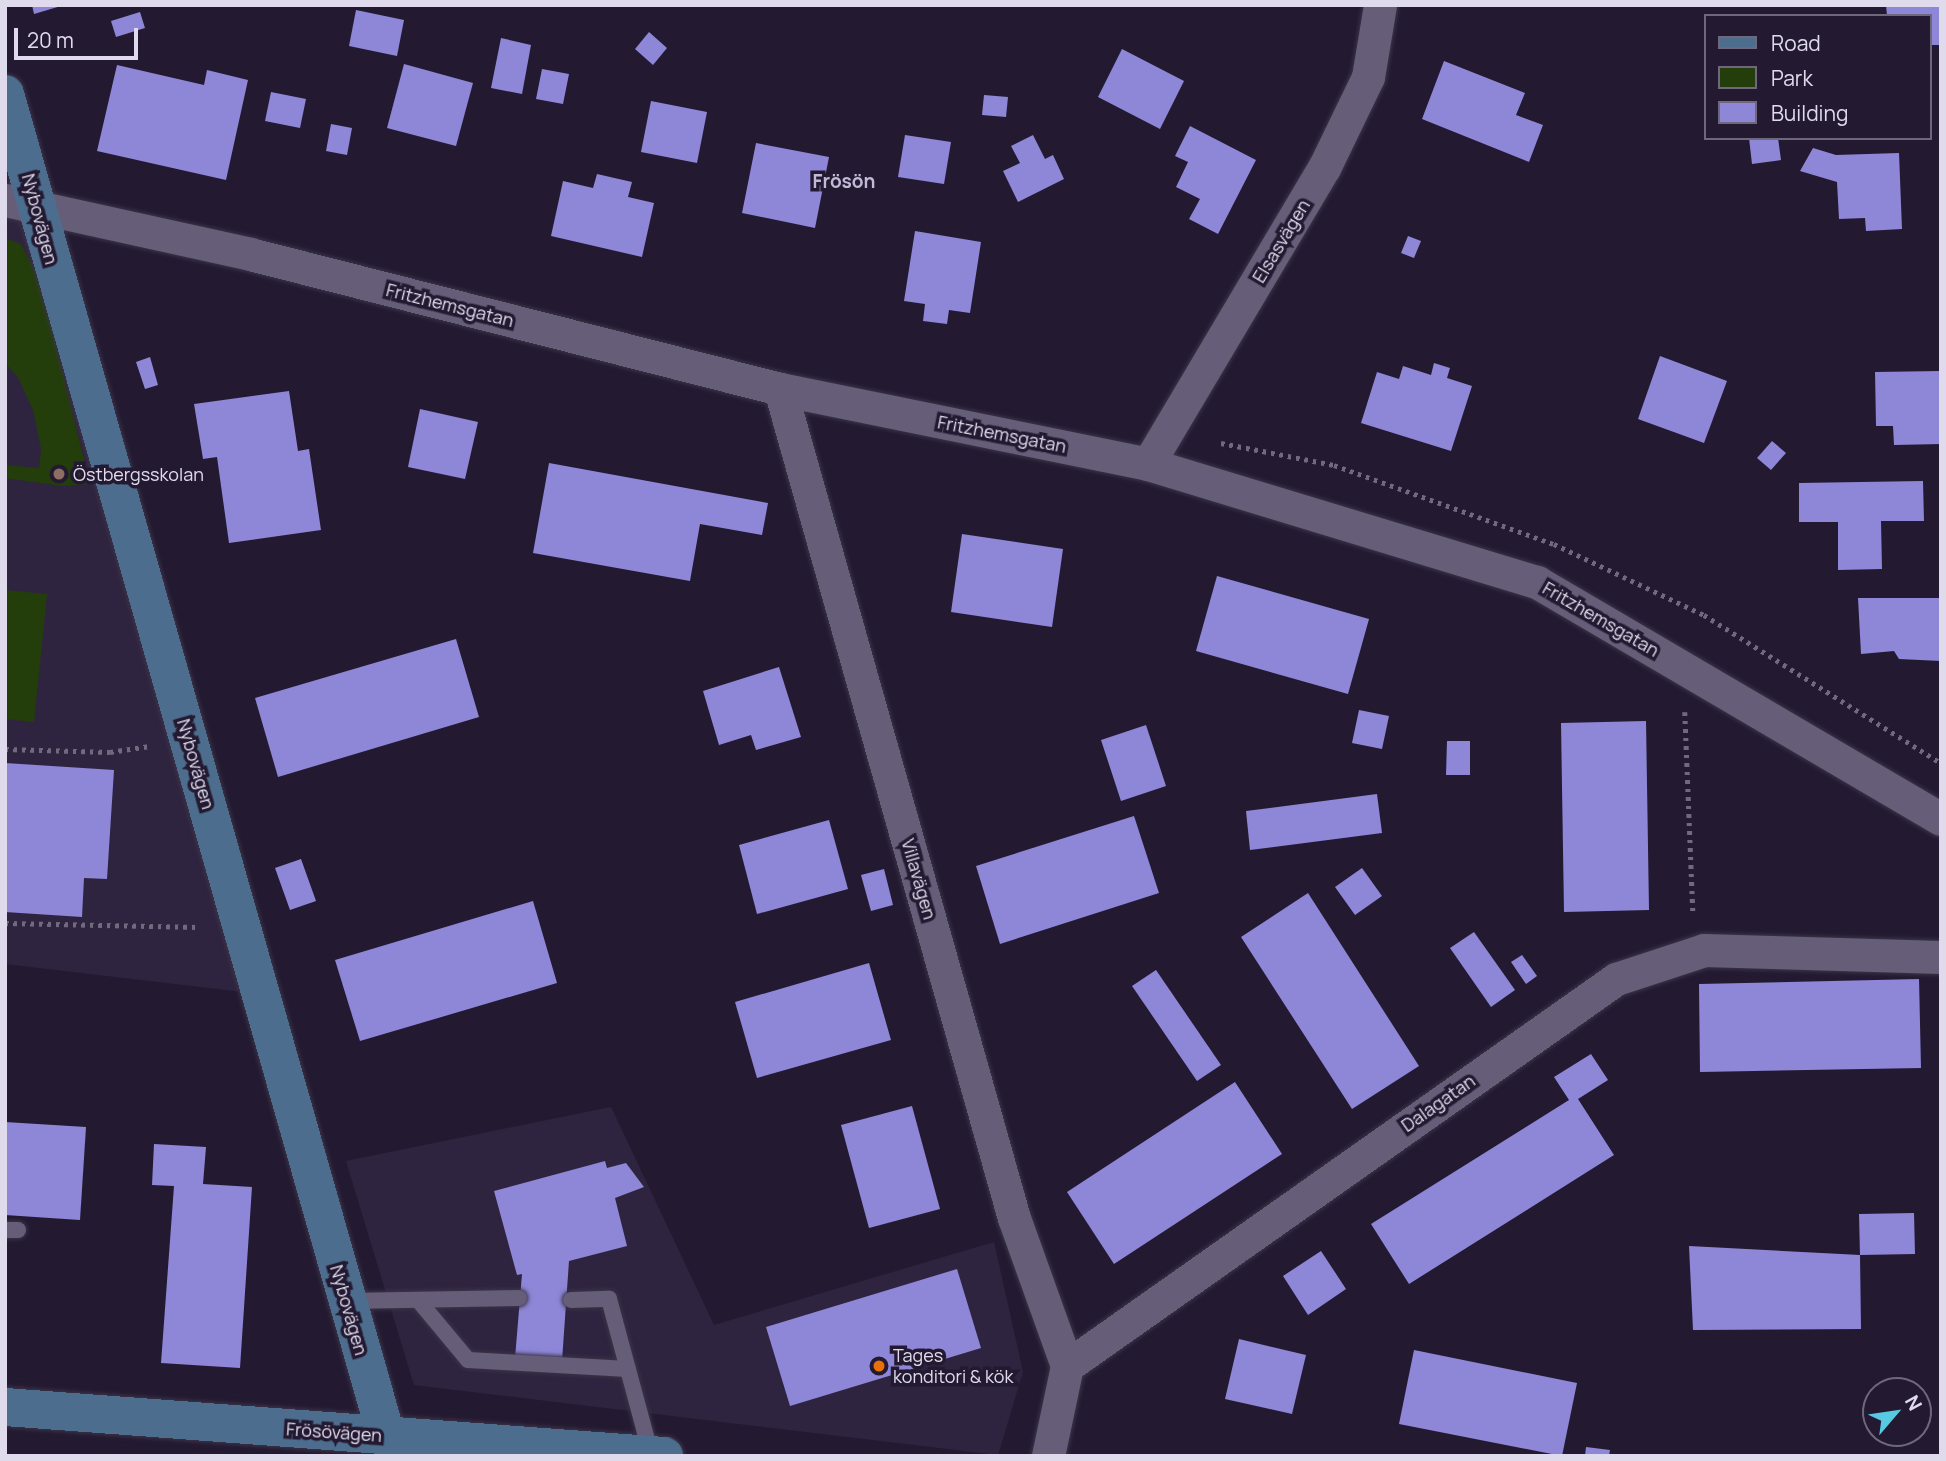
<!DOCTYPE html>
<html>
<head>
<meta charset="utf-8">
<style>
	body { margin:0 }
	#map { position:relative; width:1946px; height:1461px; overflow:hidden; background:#231a32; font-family:Manrope,sans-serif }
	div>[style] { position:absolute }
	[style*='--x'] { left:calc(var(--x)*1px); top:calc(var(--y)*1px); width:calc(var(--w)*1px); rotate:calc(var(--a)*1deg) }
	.built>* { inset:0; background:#2f2440 }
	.green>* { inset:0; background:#233e0b }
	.building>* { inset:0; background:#8e87d8 }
	.path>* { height:4.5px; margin-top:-2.25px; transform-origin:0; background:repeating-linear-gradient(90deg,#716a7f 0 3.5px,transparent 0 8.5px) }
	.roads { filter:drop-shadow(0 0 2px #3b3447) drop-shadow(0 0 2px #3b3447) }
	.lane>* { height:16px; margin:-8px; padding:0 8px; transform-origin:8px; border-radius:8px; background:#665d79 }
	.street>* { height:33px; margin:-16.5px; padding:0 16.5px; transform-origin:16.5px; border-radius:16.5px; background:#665d79 }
	.secondary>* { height:38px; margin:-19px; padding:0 19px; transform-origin:19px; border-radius:19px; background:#4c6d8e }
	.dots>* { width:19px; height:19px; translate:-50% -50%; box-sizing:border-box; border:4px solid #231a32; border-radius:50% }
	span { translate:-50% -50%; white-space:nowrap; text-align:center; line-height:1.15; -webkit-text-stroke:7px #231a32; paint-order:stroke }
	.street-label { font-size:18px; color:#e0dbec }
	.poi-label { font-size:18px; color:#e0dbec }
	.left { translate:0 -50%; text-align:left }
	.neighbourhood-label { font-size:19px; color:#c2b8d8; font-weight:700 }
	.frame { position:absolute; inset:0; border:7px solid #e0dbec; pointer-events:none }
	.legend { position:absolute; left:1704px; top:14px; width:228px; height:126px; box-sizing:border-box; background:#231a32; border:2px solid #6f677c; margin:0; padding:9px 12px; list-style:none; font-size:21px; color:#e0dbec }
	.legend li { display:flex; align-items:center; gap:14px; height:35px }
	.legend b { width:35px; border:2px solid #6f677c }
	.north { position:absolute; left:1862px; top:1377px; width:70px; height:70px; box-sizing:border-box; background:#231a32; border:2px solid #6f677c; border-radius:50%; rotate:61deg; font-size:19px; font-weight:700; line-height:28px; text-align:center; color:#e0dbec }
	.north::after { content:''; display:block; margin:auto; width:24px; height:32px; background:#57c9e2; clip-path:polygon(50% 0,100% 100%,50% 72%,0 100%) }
	.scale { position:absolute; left:14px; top:28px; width:124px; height:32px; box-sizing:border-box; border:4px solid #e0dbec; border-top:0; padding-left:9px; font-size:21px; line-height:24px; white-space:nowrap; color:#e0dbec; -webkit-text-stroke:5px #231a32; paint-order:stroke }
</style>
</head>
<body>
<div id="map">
	<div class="built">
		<div style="clip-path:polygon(5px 200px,36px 208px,261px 994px,5px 964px)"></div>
		<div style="clip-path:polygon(611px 1107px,714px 1325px,994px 1242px,1023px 1372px,998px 1455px,414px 1385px,346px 1161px)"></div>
	</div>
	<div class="green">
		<div style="clip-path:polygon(5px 238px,21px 244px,40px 280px,90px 484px,62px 486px,5px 478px,5px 465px,39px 468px,41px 449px,33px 410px,18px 377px,5px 363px)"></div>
		<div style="clip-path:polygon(5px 590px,47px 594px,34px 722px,5px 719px)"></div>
	</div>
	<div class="building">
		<div style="clip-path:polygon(32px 5px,61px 5px,61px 6px,34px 14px)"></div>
		<div style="clip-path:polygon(1886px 5px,1941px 5px,1941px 45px,1930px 45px,1930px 16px,1887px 16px)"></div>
		<div style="clip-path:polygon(356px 10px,404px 20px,397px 56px,349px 46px)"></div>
		<div style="clip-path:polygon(140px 12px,145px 28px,116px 37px,111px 21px)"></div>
		<div style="clip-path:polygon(649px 32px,667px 48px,653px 65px,635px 49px)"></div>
		<div style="clip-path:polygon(501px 38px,531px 45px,522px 94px,491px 88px)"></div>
		<div style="clip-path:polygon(1122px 49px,1184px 81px,1160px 129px,1098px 97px)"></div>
		<div style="clip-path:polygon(1444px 61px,1525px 93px,1516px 115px,1543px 125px,1529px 162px,1422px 119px)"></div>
		<div style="clip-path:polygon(404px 64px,473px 83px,456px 146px,387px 128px)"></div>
		<div style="clip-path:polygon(117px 65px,204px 85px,207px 70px,248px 80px,226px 180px,97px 151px)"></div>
		<div style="clip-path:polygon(542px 69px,569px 74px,563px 104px,536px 99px)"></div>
		<div style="clip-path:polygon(271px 92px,306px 99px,300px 128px,265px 121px)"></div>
		<div style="clip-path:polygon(984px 95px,1008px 97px,1006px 117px,982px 115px)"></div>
		<div style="clip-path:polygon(651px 101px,707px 112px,697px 163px,641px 152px)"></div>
		<div style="clip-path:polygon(331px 124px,352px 128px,347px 155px,326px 151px)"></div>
		<div style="clip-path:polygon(1190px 126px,1256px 160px,1218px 234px,1189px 219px,1200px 199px,1176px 187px,1188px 162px,1175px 156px)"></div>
		<div style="clip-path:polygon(905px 135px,951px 142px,944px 184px,898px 177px)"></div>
		<div style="clip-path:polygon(1033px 135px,1045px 159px,1053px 155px,1064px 179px,1018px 202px,1003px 171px,1020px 163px,1011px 146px)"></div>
		<div style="clip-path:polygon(1749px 138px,1778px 138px,1781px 160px,1752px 164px)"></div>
		<div style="clip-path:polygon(756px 143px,829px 157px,815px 228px,742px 213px)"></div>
		<div style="clip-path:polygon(1813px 148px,1836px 155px,1899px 153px,1902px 229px,1866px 231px,1865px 218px,1839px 219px,1837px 182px,1800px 171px)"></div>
		<div style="clip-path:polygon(597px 174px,632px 182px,628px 197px,654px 203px,642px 257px,551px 236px,563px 181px,593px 188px)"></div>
		<div style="clip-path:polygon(915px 231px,981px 242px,970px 313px,949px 310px,947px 324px,923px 321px,925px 304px,904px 301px)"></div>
		<div style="clip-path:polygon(1408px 236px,1421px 241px,1414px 258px,1401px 253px)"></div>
		<div style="clip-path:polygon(1660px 356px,1727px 381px,1704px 443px,1638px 419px)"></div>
		<div style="clip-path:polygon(150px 357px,158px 385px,145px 389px,136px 362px)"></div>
		<div style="clip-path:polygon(1434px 363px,1450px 368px,1447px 378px,1472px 386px,1451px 451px,1361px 423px,1377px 372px,1399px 379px,1403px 366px,1431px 375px)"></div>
		<div style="clip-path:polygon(1941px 371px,1941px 444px,1894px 445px,1893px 426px,1876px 426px,1875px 372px)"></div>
		<div style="clip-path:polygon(289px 391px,298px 451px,309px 449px,321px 530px,229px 543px,217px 457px,203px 459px,194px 404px)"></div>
		<div style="clip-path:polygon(420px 409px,478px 422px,465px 479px,408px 467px)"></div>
		<div style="clip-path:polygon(1772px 441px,1786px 453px,1771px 470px,1757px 458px)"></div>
		<div style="clip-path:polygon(549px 463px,768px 503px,762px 535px,700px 524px,690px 581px,533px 553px)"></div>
		<div style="clip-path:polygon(1923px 481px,1924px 521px,1881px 521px,1882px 569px,1838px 570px,1838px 522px,1799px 522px,1799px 483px)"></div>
		<div style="clip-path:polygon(962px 534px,1063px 549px,1052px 627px,951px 612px)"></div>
		<div style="clip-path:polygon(1217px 576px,1369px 619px,1348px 694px,1196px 651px)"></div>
		<div style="clip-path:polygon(1858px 598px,1941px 598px,1941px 661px,1899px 659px,1894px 651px,1861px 654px)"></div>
		<div style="clip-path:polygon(456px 639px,479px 717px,278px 777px,255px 698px)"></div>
		<div style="clip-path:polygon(779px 667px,801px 737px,756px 750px,751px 735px,719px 745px,703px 691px)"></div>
		<div style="clip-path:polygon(1359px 710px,1389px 716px,1382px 749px,1352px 743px)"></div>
		<div style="clip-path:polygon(1646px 721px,1649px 910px,1564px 912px,1561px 723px)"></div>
		<div style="clip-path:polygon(1146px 725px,1166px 786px,1121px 801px,1101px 740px)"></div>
		<div style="clip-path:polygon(1447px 741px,1470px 741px,1470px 775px,1446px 775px)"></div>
		<div style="clip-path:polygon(5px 763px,114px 770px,107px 879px,84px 878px,82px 917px,5px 912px)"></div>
		<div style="clip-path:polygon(1377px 794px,1382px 833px,1250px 850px,1246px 811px)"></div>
		<div style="clip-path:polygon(1134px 816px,1159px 893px,1000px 944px,976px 866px)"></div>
		<div style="clip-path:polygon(829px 820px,848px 889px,757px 914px,739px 845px)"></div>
		<div style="clip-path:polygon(301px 859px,316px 901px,290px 910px,275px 868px)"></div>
		<div style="clip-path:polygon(1362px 868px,1382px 896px,1355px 915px,1335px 887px)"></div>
		<div style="clip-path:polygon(884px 869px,893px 905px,871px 911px,861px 875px)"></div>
		<div style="clip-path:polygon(1308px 893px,1419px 1066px,1352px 1109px,1241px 937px)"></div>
		<div style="clip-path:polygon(533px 901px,557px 983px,360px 1041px,335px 960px)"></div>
		<div style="clip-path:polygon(1474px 932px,1515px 990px,1491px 1007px,1450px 948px)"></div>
		<div style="clip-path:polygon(1522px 955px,1537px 976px,1526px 984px,1511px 962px)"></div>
		<div style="clip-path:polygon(869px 963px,891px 1040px,757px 1078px,735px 1002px)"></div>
		<div style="clip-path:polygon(1156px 970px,1221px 1065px,1197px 1081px,1132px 986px)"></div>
		<div style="clip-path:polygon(1919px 979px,1921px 1068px,1700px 1072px,1699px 984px)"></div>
		<div style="clip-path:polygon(1591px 1054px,1608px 1080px,1578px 1099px,1614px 1155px,1409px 1284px,1371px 1224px,1569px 1100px,1554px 1077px)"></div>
		<div style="clip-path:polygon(1235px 1082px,1282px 1154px,1114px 1264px,1067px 1192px)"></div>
		<div style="clip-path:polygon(912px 1106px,940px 1209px,869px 1228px,841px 1125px)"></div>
		<div style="clip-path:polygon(5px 1122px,86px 1127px,80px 1220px,5px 1215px)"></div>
		<div style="clip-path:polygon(154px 1144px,206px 1147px,203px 1184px,252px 1187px,240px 1368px,161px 1363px,174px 1186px,152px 1185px)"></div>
		<div style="clip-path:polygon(605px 1161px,607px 1168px,626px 1163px,644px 1187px,615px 1198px,627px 1246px,569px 1261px,562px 1361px,515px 1358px,522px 1274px,517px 1275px,494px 1191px)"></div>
		<div style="clip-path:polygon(1914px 1213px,1915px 1254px,1860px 1255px,1859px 1214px)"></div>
		<div style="clip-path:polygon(1689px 1246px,1860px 1255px,1861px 1329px,1693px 1330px)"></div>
		<div style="clip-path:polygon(1321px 1251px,1346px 1289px,1308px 1315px,1283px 1276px)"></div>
		<div style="clip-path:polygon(957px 1269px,981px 1348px,790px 1406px,766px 1327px)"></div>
		<div style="clip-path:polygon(1239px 1339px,1306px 1355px,1292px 1414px,1225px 1399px)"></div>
		<div style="clip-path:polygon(1414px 1350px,1577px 1383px,1562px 1456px,1399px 1424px)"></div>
		<div style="clip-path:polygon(1586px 1447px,1610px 1450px,1609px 1456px,1585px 1456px)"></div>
	</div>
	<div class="path">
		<div style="--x:1221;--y:443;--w:115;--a:11"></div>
		<div style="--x:1334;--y:465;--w:234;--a:19.8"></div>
		<div style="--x:1554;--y:544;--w:166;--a:25.3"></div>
		<div style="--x:1704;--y:615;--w:279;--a:32"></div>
		<div style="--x:1685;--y:712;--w:201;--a:87.7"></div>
		<div style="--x:5;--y:749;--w:105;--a:1.6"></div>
		<div style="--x:110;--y:752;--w:40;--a:-8.5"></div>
		<div style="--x:5;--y:923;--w:194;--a:1.2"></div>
	</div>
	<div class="roads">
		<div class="lane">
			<div style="--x:5;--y:1230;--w:13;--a:0"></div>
			<div style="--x:418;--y:1300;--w:78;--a:50.2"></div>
			<div style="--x:468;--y:1360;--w:160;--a:3.2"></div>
			<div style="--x:571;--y:1300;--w:38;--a:-2"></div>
			<div style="--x:609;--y:1299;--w:162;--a:74.9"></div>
			<div style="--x:346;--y:1301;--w:173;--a:-1"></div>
		</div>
		<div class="street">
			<div style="--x:5;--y:200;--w:251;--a:12.4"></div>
			<div style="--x:250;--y:254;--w:547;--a:14.29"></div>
			<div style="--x:780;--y:389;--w:376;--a:11.5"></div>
			<div style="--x:1148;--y:464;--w:407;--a:16.9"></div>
			<div style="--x:1537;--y:582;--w:468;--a:30.4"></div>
			<div style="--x:780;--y:389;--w:861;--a:74.24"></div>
			<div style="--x:1014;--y:1218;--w:157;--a:70.3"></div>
			<div style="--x:1148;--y:464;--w:344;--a:-59.3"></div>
			<div style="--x:1324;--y:168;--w:101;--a:-64.2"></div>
			<div style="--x:1368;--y:77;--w:73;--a:-80.5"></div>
			<div style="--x:1048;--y:1456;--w:92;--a:-78.1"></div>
			<div style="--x:1067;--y:1366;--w:672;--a:-35.18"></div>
			<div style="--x:1616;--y:979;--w:93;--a:-18.2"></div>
			<div style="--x:1704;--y:950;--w:237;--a:1.7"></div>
		</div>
		<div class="secondary">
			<div style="--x:5;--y:94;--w:1394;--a:74.14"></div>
			<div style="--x:5;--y:1407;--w:661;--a:4.25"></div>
		</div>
	</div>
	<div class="dots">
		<div style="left:59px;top:474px;background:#8d6e63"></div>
		<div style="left:879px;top:1366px;background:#e8710a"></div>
	</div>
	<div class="street-label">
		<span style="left:40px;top:219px;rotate:75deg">Nybovägen</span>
		<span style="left:1281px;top:241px;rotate:-59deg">Elsasvägen</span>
		<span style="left:450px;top:305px;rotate:14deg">Fritzhemsgatan</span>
		<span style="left:1002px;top:434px;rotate:11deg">Fritzhemsgatan</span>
		<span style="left:1601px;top:619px;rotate:30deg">Fritzhemsgatan</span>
		<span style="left:196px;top:764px;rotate:74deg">Nybovägen</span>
		<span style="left:919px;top:879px;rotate:74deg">Villavägen</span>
		<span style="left:1438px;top:1103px;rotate:-35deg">Dalagatan</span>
		<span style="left:349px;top:1310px;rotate:74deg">Nybovägen</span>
		<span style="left:334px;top:1432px;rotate:4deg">Frösövägen</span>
	</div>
	<div class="poi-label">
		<span class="left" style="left:73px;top:474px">Östbergsskolan</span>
		<span class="left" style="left:893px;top:1366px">Tages<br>konditori &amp; kök</span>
	</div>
	<div class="neighbourhood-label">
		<span style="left:844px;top:182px">Frösön</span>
	</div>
	<div class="frame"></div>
	<ul class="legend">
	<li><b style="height:9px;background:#4c6d8e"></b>Road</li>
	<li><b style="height:19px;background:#233e0b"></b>Park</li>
	<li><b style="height:19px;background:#8e87d8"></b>Building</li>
	</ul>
	<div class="north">N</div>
	<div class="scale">20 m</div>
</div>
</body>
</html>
